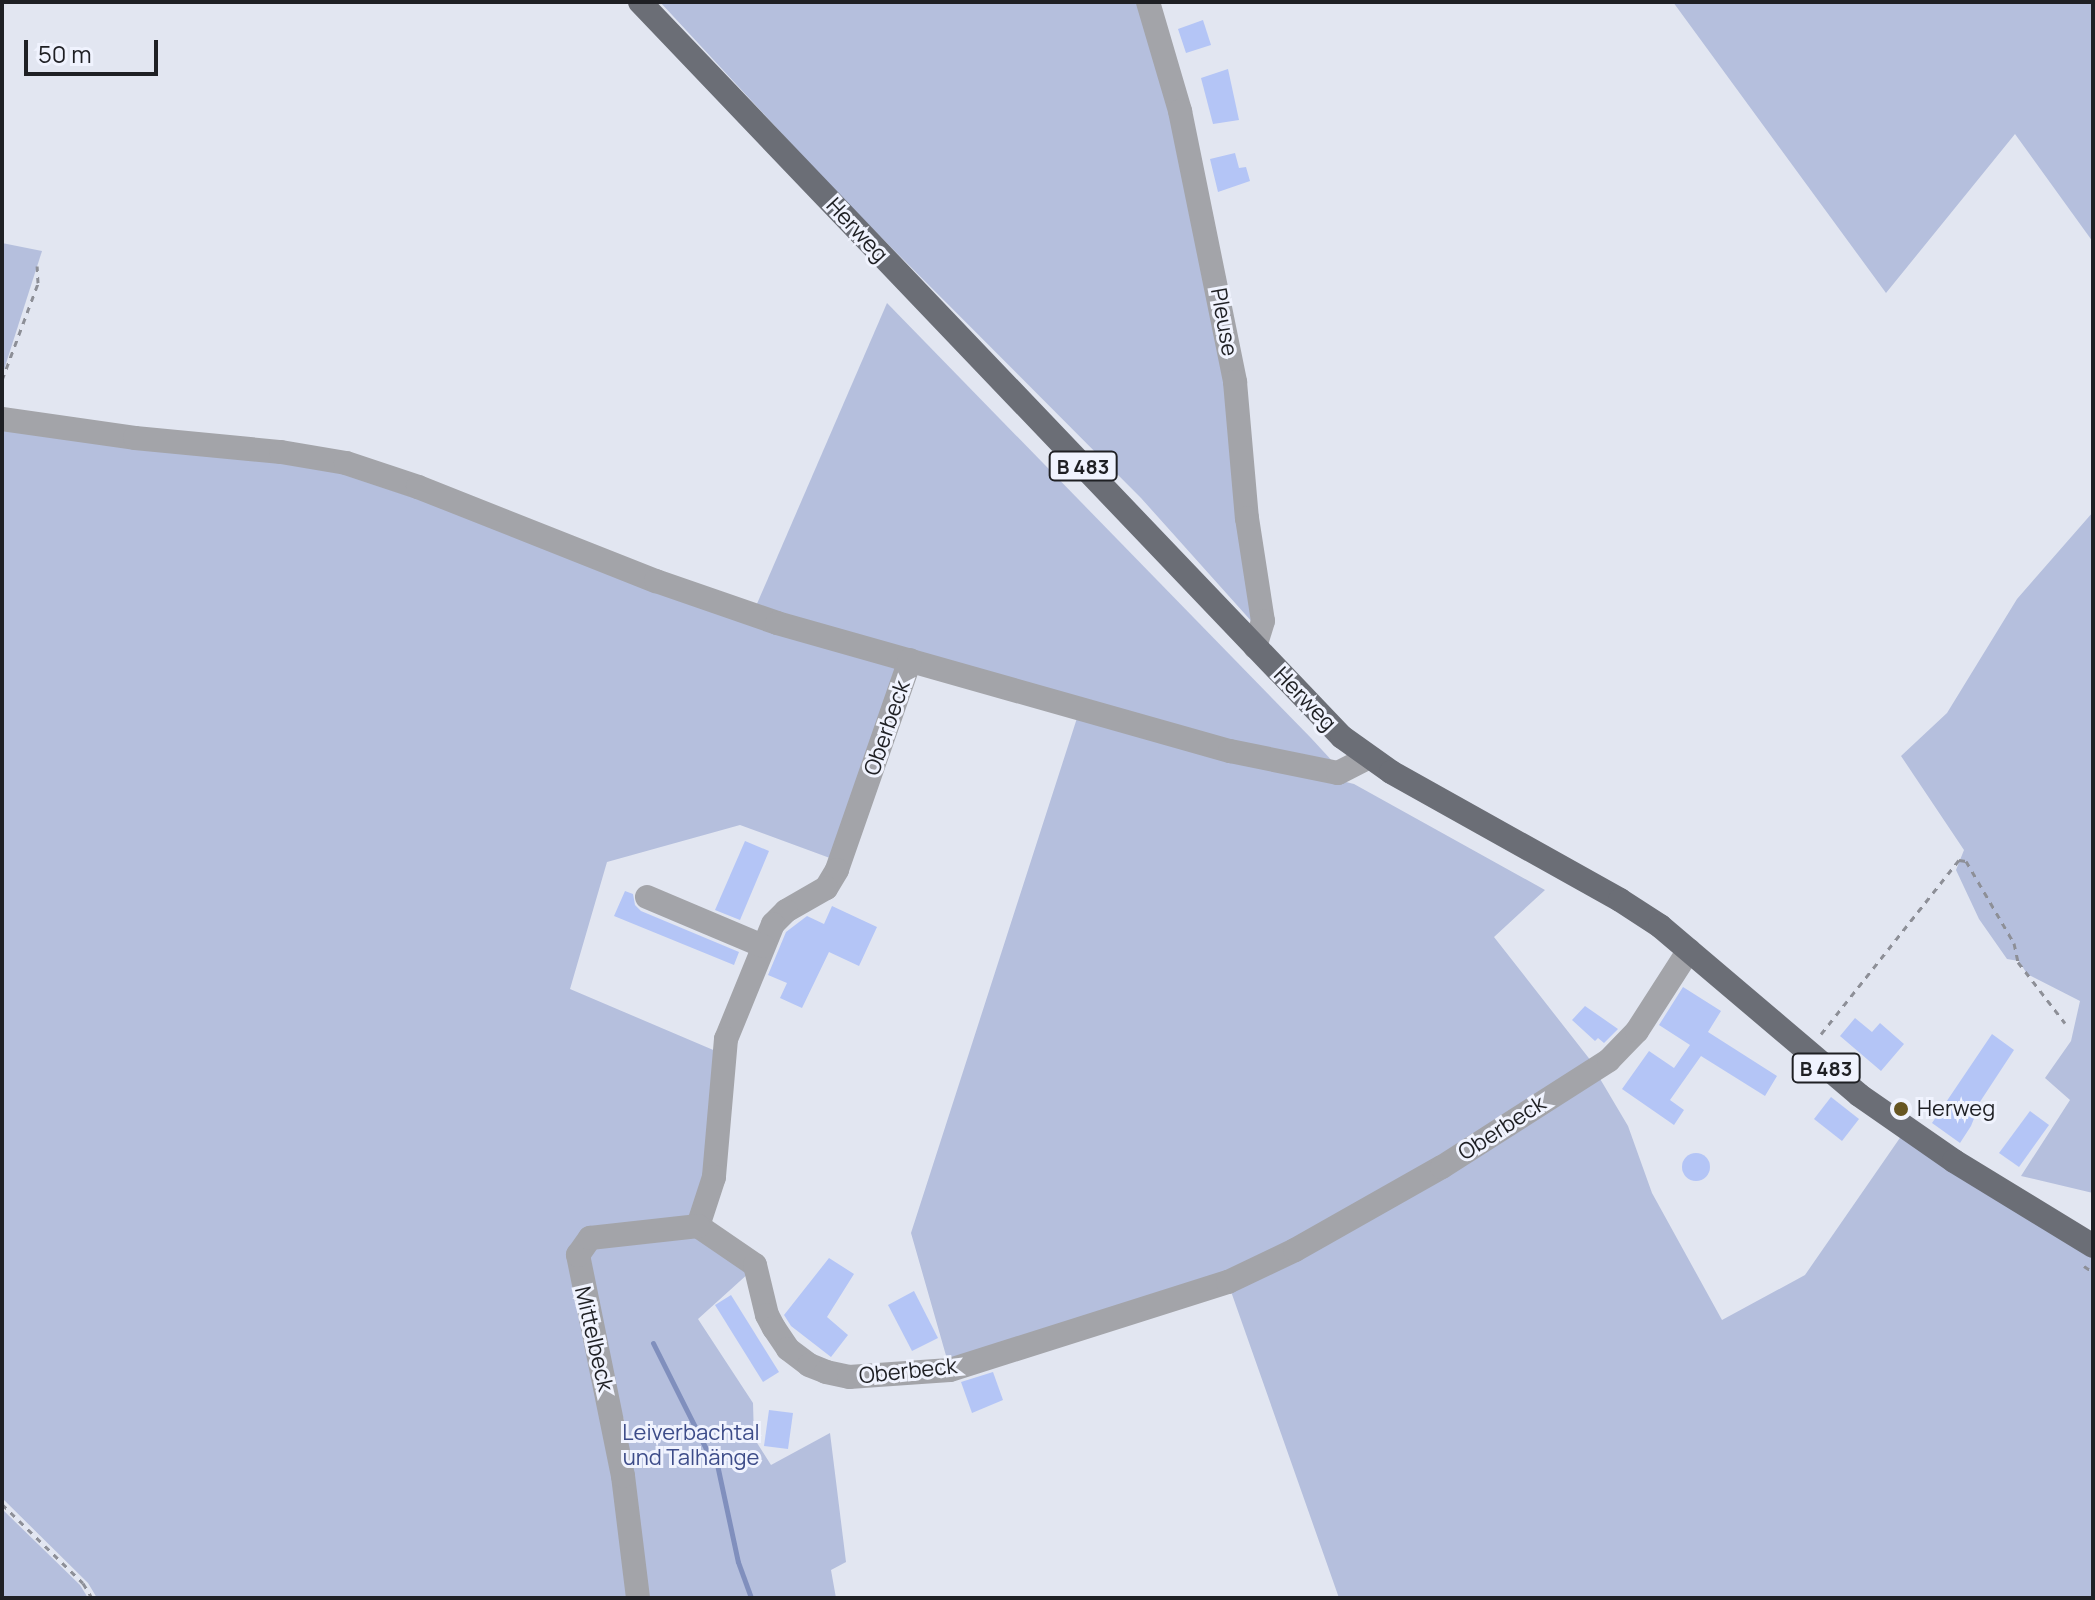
<!DOCTYPE html>
<html>
<head>
<meta charset="utf-8">
<style>
	body { margin:0 }
	#map { position:relative; width:2095px; height:1600px; overflow:hidden; background:#e2e6f1; font-family:Manrope,sans-serif }
	div>[style] { position:absolute }
	[style*='--x'] { left:calc(var(--x)*1px); top:calc(var(--y)*1px); width:calc(var(--w)*1px); rotate:calc(var(--a)*1deg) }
	.green>* { inset:0; background:#b5bfdd }
	.stream>* { height:5px; margin:-2.5px; padding:0 2.5px; transform-origin:2.5px; border-radius:2.5px; background:#808fbd }
	.building>* { inset:0; background:#b4c5f6 }
	.round { border-radius:50% }
	.path>* { height:3px; margin-top:-1.5px; transform-origin:0; background:repeating-linear-gradient(90deg,#8d8f97 0 6px,transparent 0 12px) }
	.minor>* { height:24px; margin:-12px; padding:0 12px; transform-origin:12px; border-radius:12px; background:#a3a4a9 }
	.major>* { height:24px; margin:-12px; padding:0 12px; transform-origin:12px; border-radius:12px; background:#6b6e76 }
	.dots>* { width:22px; height:22px; translate:-50% -50%; box-sizing:border-box; border:4px solid #f0f3fe; border-radius:50% }
	span { translate:-50% -50%; white-space:nowrap; text-align:center; line-height:1.15; -webkit-text-stroke:6px #f0f3fe; paint-order:stroke }
	.shield-label span { padding:2px 6px; background:#f0f3fe; border:2px solid; border-radius:6px; -webkit-text-stroke-width:0 }
	.shield-label { font-size:20px; color:#1f2024; font-weight:700 }
	.street-label { font-size:22px; color:#1f2024 }
	.poi-label { font-size:22px; color:#1f2024 }
	.left { translate:0 -50%; text-align:left }
	.park-label { font-size:22px; color:#3d4c89 }
	.frame { position:absolute; inset:0; border:4px solid #1f2024; pointer-events:none }
	.scale { position:absolute; left:24px; top:40px; width:134px; height:36px; box-sizing:border-box; border:4px solid #1f2024; border-top:0; padding-left:10px; font-size:24px; line-height:28px; white-space:nowrap; color:#1f2024; -webkit-text-stroke:6px #f0f3fe; paint-order:stroke }
</style>
</head>
<body>
<div id="map">
	<div class="green">
		<div style="clip-path:polygon(660px 2px,1145px 2px,1220px 314px,1253px 623px,1141px 498px,837px 193px)"></div>
		<div style="clip-path:polygon(1673px 2px,2093px 2px,2093px 242px,2015px 134px,1886px 293px)"></div>
		<div style="clip-path:polygon(2px 243px,42px 251px,2px 376px)"></div>
		<div style="clip-path:polygon(887px 303px,1311px 738px,1334px 763px,1250px 752px,753px 613px)"></div>
		<div style="clip-path:polygon(2px 422px,338px 467px,903px 666px,838px 861px,740px 825px,607px 862px,570px 989px,718px 1052px,703px 1232px,750px 1272px,698px 1319px,753px 1403px,754px 1438px,771px 1465px,830px 1433px,846px 1562px,831px 1570px,836px 1598px,641px 1598px,626px 1426px,599px 1346px,635px 1598px,97px 1598px,88px 1583px,2px 1498px)"></div>
		<div style="clip-path:polygon(2093px 512px,2093px 1193px,2021px 1176px,2070px 1100px,2045px 1078px,2071px 1041px,2080px 1001px,2027px 974px,2019px 961px,2007px 959px,1979px 919px,1956px 870px,1964px 850px,1901px 756px,1947px 713px,2017px 599px)"></div>
		<div style="clip-path:polygon(1078px 715px,1354px 784px,1545px 890px,1494px 937px,1595px 1066px,1295px 1248px,949px 1366px,911px 1233px)"></div>
		<div style="clip-path:polygon(1596px 1072px,1628px 1126px,1652px 1193px,1722px 1320px,1805px 1275px,1904px 1132px,2093px 1252px,2093px 1598px,1339px 1598px,1228px 1283px)"></div>
		<div style="clip-path:polygon(2px 1509px,80px 1585px,88px 1598px,2px 1598px)"></div>
	</div>
	<div class="stream">
		<div style="--x:653;--y:1343;--w:119;--a:63.4"></div>
		<div style="--x:706;--y:1449;--w:11;--a:34"></div>
		<div style="--x:715;--y:1455;--w:109;--a:77.9"></div>
		<div style="--x:738;--y:1562;--w:38;--a:70"></div>
	</div>
	<div class="building">
		<div style="clip-path:polygon(1203px 20px,1211px 45px,1186px 53px,1178px 29px)"></div>
		<div style="clip-path:polygon(1228px 69px,1239px 120px,1213px 124px,1201px 78px)"></div>
		<div style="clip-path:polygon(1235px 153px,1239px 168px,1246px 167px,1250px 181px,1218px 192px,1210px 159px)"></div>
		<div style="clip-path:polygon(745px 841px,769px 851px,740px 920px,715px 910px)"></div>
		<div style="clip-path:polygon(625px 891px,633px 894px,635px 905px,641px 911px,739px 952px,734px 965px,614px 916px)"></div>
		<div style="clip-path:polygon(832px 906px,877px 927px,859px 966px,829px 952px,802px 1008px,780px 998px,787px 983px,768px 975px,786px 932px,807px 916px,824px 924px)"></div>
		<div style="clip-path:polygon(1683px 987px,1721px 1011px,1708px 1032px,1777px 1076px,1765px 1096px,1701px 1056px,1670px 1100px,1684px 1110px,1674px 1125px,1622px 1089px,1649px 1051px,1674px 1068px,1690px 1045px,1659px 1025px)"></div>
		<div style="clip-path:polygon(1585px 1006px,1618px 1029px,1604px 1043px,1598px 1038px,1595px 1041px,1572px 1020px)"></div>
		<div style="clip-path:polygon(1855px 1018px,1872px 1032px,1880px 1023px,1904px 1044px,1881px 1071px,1840px 1036px)"></div>
		<div style="clip-path:polygon(1992px 1034px,2014px 1050px,1972px 1114px,1975px 1116px,1971px 1126px,1960px 1143px,1932px 1123px)"></div>
		<div style="clip-path:polygon(1831px 1097px,1859px 1119px,1842px 1141px,1814px 1119px)"></div>
		<div style="clip-path:polygon(2030px 1111px,2049px 1125px,2019px 1167px,1999px 1153px)"></div>
		<div class="round" style="left:1682px;top:1153px;width:28px;height:28px"></div>
		<div style="clip-path:polygon(829px 1258px,854px 1274px,827px 1317px,848px 1335px,831px 1357px,791px 1326px,784px 1315px)"></div>
		<div style="clip-path:polygon(914px 1291px,938px 1338px,912px 1351px,888px 1305px)"></div>
		<div style="clip-path:polygon(731px 1295px,779px 1372px,763px 1382px,715px 1305px)"></div>
		<div style="clip-path:polygon(993px 1372px,1003px 1400px,972px 1413px,961px 1382px)"></div>
		<div style="clip-path:polygon(769px 1410px,793px 1413px,788px 1449px,764px 1446px)"></div>
	</div>
	<div class="path">
		<div style="--x:2;--y:380;--w:103;--a:-69.6"></div>
		<div style="--x:38;--y:283;--w:17;--a:-93"></div>
		<div style="--x:1821;--y:1034;--w:222;--a:-51.6"></div>
		<div style="--x:1959;--y:860;--w:7;--a:8"></div>
		<div style="--x:1966;--y:861;--w:95;--a:59.7"></div>
		<div style="--x:2014;--y:943;--w:19;--a:78"></div>
		<div style="--x:2018;--y:962;--w:77;--a:52.4"></div>
		<div style="--x:2084;--y:1266;--w:11;--a:34"></div>
		<div style="--x:2;--y:1504;--w:113;--a:44.3"></div>
		<div style="--x:83;--y:1583;--w:17;--a:59"></div>
	</div>
	<div class="minor">
		<div style="--x:1148;--y:2;--w:114;--a:73.6"></div>
		<div style="--x:1180;--y:111;--w:277;--a:78.5"></div>
		<div style="--x:1235;--y:382;--w:137;--a:85"></div>
		<div style="--x:1247;--y:518;--w:104;--a:81.2"></div>
		<div style="--x:1263;--y:621;--w:27;--a:107"></div>
		<div style="--x:2;--y:419;--w:134;--a:8.1"></div>
		<div style="--x:135;--y:438;--w:147;--a:5.5"></div>
		<div style="--x:281;--y:452;--w:66;--a:9.6"></div>
		<div style="--x:346;--y:463;--w:76;--a:18.4"></div>
		<div style="--x:418;--y:487;--w:256;--a:21.6"></div>
		<div style="--x:656;--y:581;--w:128;--a:19.1"></div>
		<div style="--x:777;--y:623;--w:471;--a:15.8"></div>
		<div style="--x:1230;--y:751;--w:110;--a:11.5"></div>
		<div style="--x:1338;--y:773;--w:34;--a:-27"></div>
		<div style="--x:910;--y:660;--w:222;--a:109.2"></div>
		<div style="--x:837;--y:870;--w:21;--a:121"></div>
		<div style="--x:826;--y:888;--w:46;--a:150.1"></div>
		<div style="--x:786;--y:911;--w:18;--a:135"></div>
		<div style="--x:773;--y:924;--w:124;--a:112.2"></div>
		<div style="--x:726;--y:1039;--w:139;--a:95"></div>
		<div style="--x:714;--y:1177;--w:52;--a:108.1"></div>
		<div style="--x:698;--y:1226;--w:69;--a:34.4"></div>
		<div style="--x:755;--y:1265;--w:51;--a:76.5"></div>
		<div style="--x:767;--y:1315;--w:15;--a:62"></div>
		<div style="--x:774;--y:1328;--w:25;--a:56"></div>
		<div style="--x:788;--y:1349;--w:26;--a:37"></div>
		<div style="--x:809;--y:1365;--w:18;--a:22"></div>
		<div style="--x:826;--y:1372;--w:24;--a:12"></div>
		<div style="--x:849;--y:1377;--w:101;--a:-4"></div>
		<div style="--x:950;--y:1370;--w:292;--a:-17.6"></div>
		<div style="--x:1228;--y:1282;--w:74;--a:-25.5"></div>
		<div style="--x:1295;--y:1250;--w:169;--a:-29.5"></div>
		<div style="--x:1442;--y:1167;--w:198;--a:-32.6"></div>
		<div style="--x:1609;--y:1060;--w:40;--a:-46"></div>
		<div style="--x:1637;--y:1031;--w:96;--a:-57.3"></div>
		<div style="--x:647;--y:897;--w:126;--a:22.9"></div>
		<div style="--x:638;--y:1598;--w:123;--a:-97"></div>
		<div style="--x:623;--y:1476;--w:226;--a:-101.5"></div>
		<div style="--x:578;--y:1255;--w:21;--a:-55"></div>
		<div style="--x:590;--y:1238;--w:109;--a:-6.3"></div>
	</div>
	<div class="major">
		<div style="--x:640;--y:2;--w:1016;--a:46.32"></div>
		<div style="--x:1342;--y:737;--w:60;--a:35.5"></div>
		<div style="--x:1391;--y:772;--w:262;--a:29.2"></div>
		<div style="--x:1620;--y:900;--w:48;--a:33"></div>
		<div style="--x:1660;--y:926;--w:261;--a:40.3"></div>
		<div style="--x:1859;--y:1095;--w:116;--a:34.8"></div>
		<div style="--x:1954;--y:1161;--w:163;--a:31.4"></div>
	</div>
	<div class="dots">
		<div style="left:1901px;top:1109px;background:#652"></div>
	</div>
	<div class="shield-label">
		<span style="left:1083px;top:466px">B 483</span>
		<span style="left:1826px;top:1068px">B 483</span>
	</div>
	<div class="street-label">
		<span style="left:857px;top:230px;rotate:47deg">Herweg</span>
		<span style="left:1224px;top:322px;rotate:80deg">Pleuse</span>
		<span style="left:1305px;top:699px;rotate:46deg">Herweg</span>
		<span style="left:887px;top:728px;rotate:-71deg">Oberbeck</span>
		<span style="left:1502px;top:1128px;rotate:-33deg">Oberbeck</span>
		<span style="left:594px;top:1339px;rotate:77deg">Mittelbeck</span>
		<span style="left:908px;top:1371px;rotate:-6deg">Oberbeck</span>
	</div>
	<div class="poi-label">
		<span class="left" style="left:1917px;top:1109px">Herweg</span>
	</div>
	<div class="park-label">
		<span style="left:691px;top:1445px">Leiverbachtal<br>und Talhänge</span>
	</div>
	<div class="frame"></div>
	<div class="scale">50 m</div>
</div>
</body>
</html>
